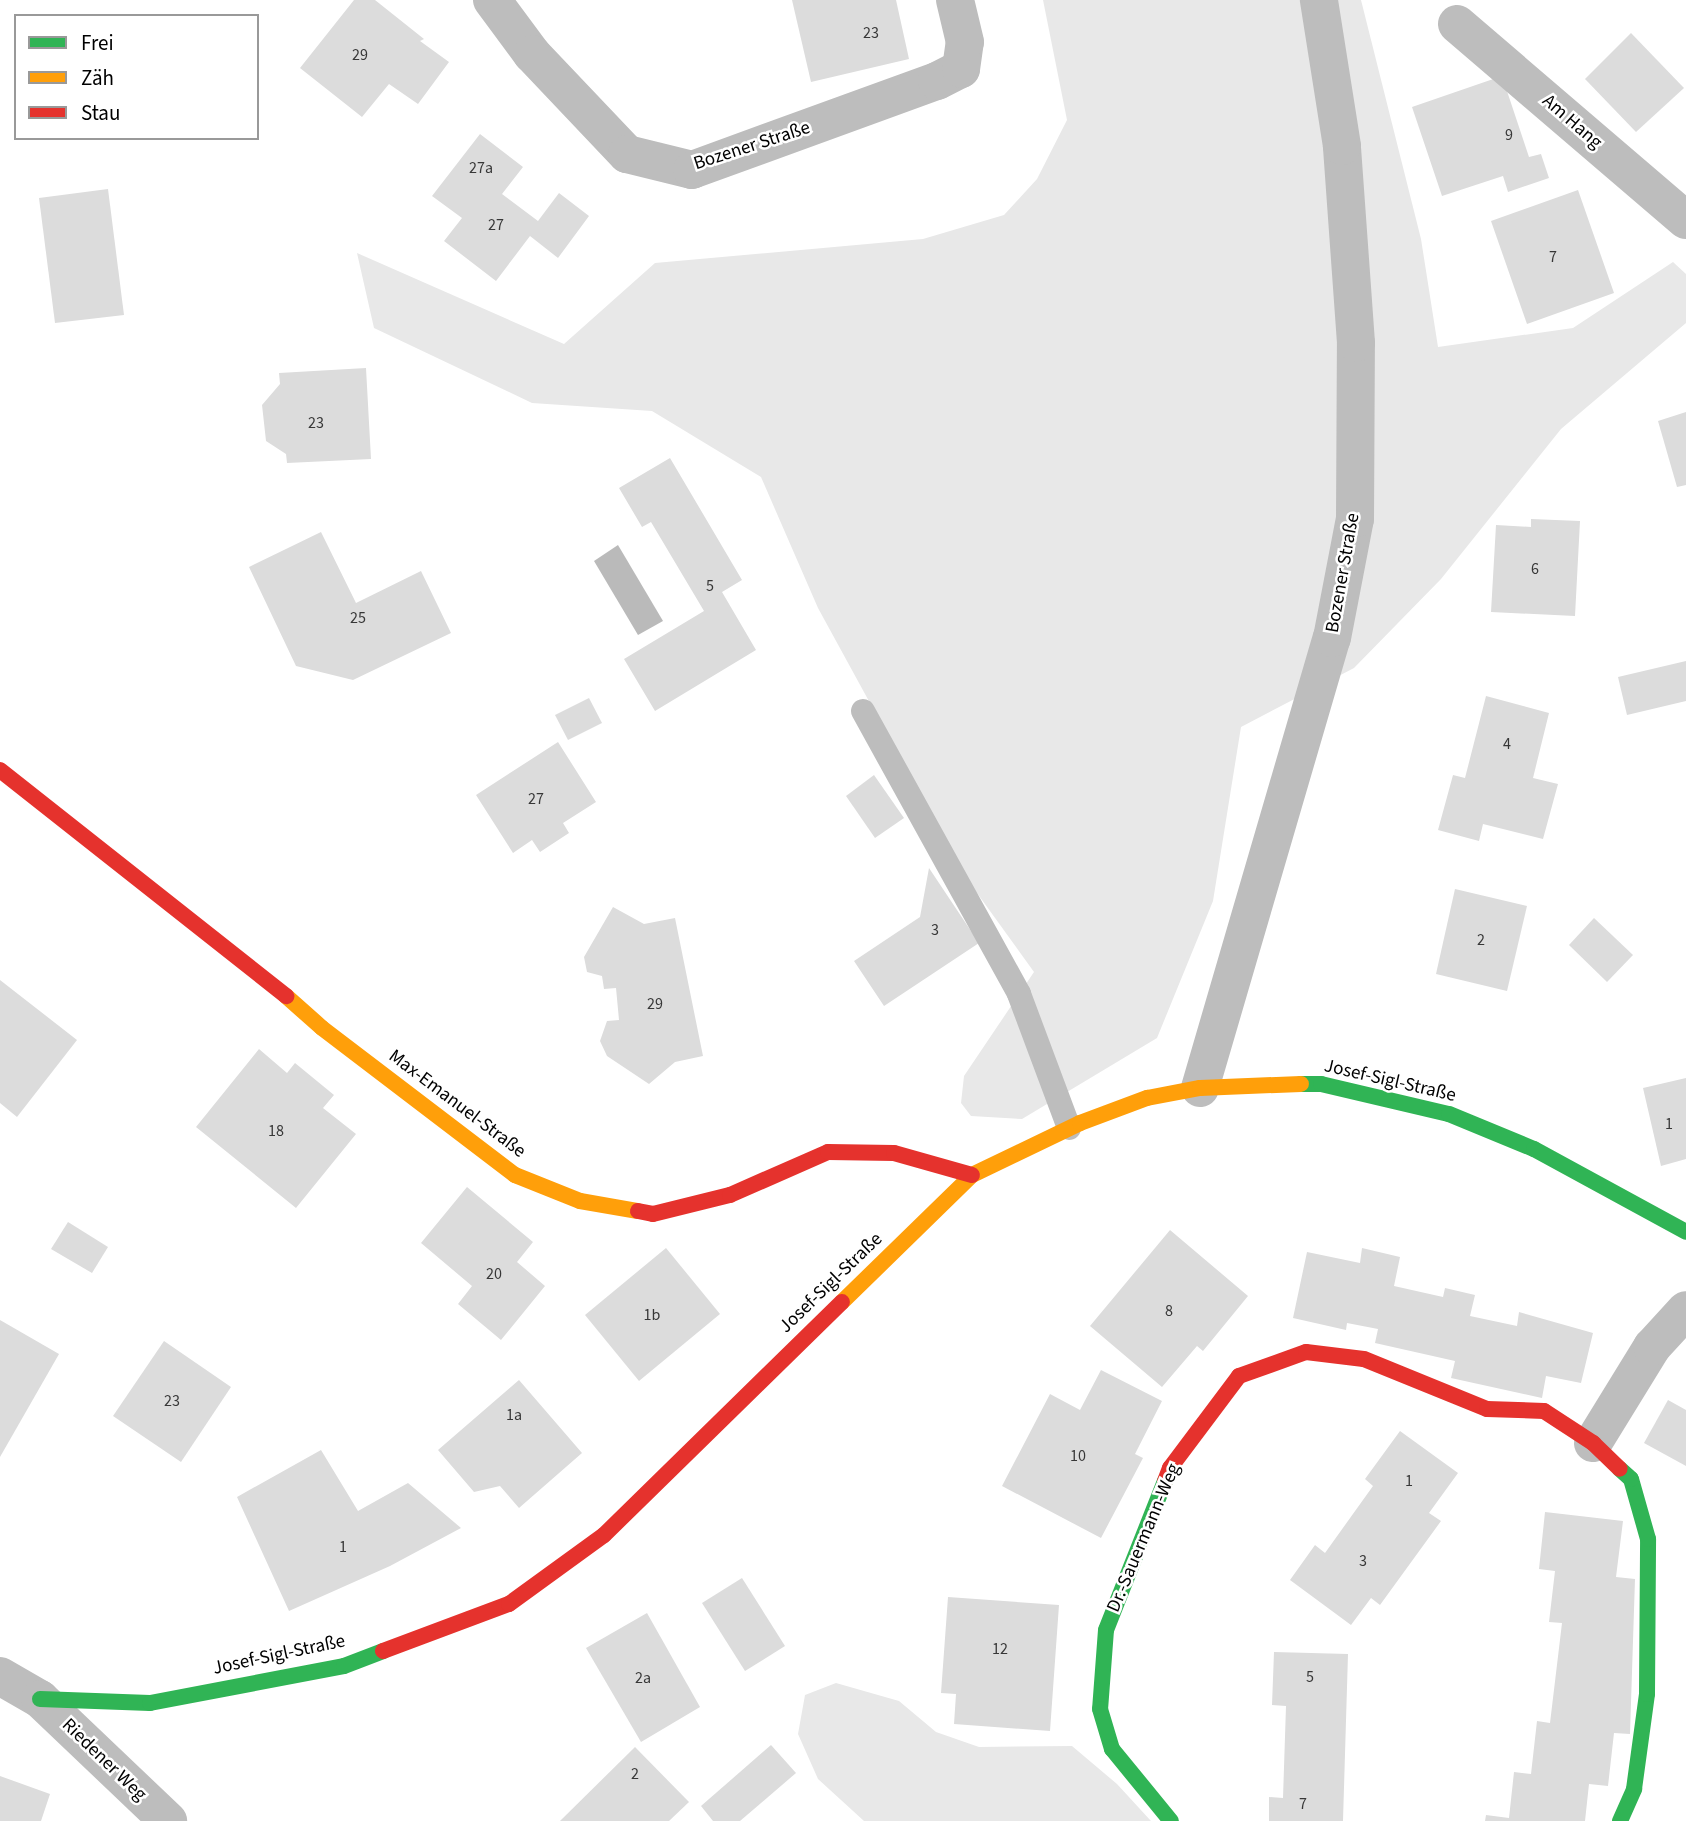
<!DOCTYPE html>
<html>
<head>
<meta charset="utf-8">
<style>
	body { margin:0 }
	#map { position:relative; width:1686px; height:1821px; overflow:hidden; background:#fff; font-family:"Source Sans 3",sans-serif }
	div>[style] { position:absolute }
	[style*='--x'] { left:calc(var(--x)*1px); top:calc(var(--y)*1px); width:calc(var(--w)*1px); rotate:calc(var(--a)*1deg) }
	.green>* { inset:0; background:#e8e8e8 }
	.water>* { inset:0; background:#bababa }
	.building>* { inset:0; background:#dcdcdc }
	.lane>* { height:24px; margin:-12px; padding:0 12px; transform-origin:12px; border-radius:12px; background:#bdbdbd }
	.street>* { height:38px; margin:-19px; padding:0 19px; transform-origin:19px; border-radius:19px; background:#bdbdbd }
	.fast>* { height:16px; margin:-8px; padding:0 8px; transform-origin:8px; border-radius:8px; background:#30b455 }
	.slow>* { height:16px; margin:-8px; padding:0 8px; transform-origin:8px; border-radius:8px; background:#ff9f0a }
	.jam>* { height:16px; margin:-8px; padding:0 8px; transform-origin:8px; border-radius:8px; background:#e5322d }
	span { translate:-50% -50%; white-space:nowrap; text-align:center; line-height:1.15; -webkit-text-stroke:5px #fff; paint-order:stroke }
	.number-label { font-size:16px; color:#373737 }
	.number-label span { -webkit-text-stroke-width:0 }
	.street-label { font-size:19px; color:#000 }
	.legend { position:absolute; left:14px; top:14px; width:245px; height:126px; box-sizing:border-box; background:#fff; border:2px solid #999; margin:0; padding:9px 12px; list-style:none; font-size:21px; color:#000 }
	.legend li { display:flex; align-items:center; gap:14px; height:35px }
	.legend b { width:35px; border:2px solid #999 }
</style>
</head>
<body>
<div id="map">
	<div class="green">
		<div style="clip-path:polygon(1043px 0,1361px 0,1421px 239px,1438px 347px,1573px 328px,1673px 262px,1686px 274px,1686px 323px,1561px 429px,1441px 579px,1354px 668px,1241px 727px,1213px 901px,1157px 1038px,1022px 1119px,971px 1116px,961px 1103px,964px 1076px,1034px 972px,964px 875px,818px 608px,761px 477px,652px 411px,532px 403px,374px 328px,357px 253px,564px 344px,655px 263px,923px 239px,1004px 215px,1037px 179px,1067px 120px)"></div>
		<div style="clip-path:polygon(836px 1683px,899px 1701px,936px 1732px,979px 1747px,1072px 1746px,1117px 1784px,1151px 1821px,864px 1821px,818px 1779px,798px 1734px,805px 1695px)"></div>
	</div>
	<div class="water">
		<div style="clip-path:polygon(618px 545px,663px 621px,638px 635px,594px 561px)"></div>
	</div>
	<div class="building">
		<div style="clip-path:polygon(354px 0,375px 0,424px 39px,420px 41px,449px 62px,418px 104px,389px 84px,362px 117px,300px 68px)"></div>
		<div style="clip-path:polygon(792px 0,896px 0,909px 59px,811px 82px)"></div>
		<div style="clip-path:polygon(1631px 33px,1684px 88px,1636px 132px,1585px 79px)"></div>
		<div style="clip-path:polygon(1502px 76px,1529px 157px,1541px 154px,1549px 178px,1508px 192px,1503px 176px,1442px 196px,1412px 107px)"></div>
		<div style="clip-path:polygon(480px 134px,523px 167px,502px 194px,538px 221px,559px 193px,589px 216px,558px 258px,530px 236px,496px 281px,444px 241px,462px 218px,432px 196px)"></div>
		<div style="clip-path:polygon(108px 189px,124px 315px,55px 323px,39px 198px)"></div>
		<div style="clip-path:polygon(1578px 190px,1614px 293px,1527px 324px,1491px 221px)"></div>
		<div style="clip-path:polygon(366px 368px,371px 459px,287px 463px,286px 454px,266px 441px,262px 405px,280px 384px,279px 373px)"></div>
		<div style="clip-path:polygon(1686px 412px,1686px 485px,1677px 487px,1658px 421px)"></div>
		<div style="clip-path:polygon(670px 458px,742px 580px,722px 592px,756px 650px,655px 711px,624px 659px,704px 611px,651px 522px,642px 527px,619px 488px)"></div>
		<div style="clip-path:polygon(1531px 519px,1580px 521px,1575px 616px,1491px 612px,1496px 525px,1531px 527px)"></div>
		<div style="clip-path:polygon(321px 532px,356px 603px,421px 571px,451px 633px,353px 680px,296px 666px,249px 567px)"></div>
		<div style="clip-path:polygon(1686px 661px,1686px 701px,1627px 715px,1618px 677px)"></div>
		<div style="clip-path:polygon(1486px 696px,1549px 713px,1533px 778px,1558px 784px,1543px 839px,1483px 824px,1479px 841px,1438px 830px,1453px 775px,1465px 778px)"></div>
		<div style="clip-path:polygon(589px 698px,602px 723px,568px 740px,555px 715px)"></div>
		<div style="clip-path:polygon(558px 742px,596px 802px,563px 823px,569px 833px,540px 852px,532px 840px,513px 853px,476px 795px)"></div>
		<div style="clip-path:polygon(874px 775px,904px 818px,875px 838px,846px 796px)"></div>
		<div style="clip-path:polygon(929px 868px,979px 943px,884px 1006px,854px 961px,920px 917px)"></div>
		<div style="clip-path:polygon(1455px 889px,1527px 906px,1507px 991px,1436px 974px)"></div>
		<div style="clip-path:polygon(613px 907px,644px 924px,675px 918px,703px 1056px,675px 1062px,649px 1084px,607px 1056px,600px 1041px,607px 1021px,619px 1020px,616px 988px,604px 989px,602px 976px,587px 972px,584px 957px)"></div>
		<div style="clip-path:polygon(1594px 918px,1633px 955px,1607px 982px,1569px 945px)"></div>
		<div style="clip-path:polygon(0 980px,77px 1040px,17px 1117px,0 1103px)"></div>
		<div style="clip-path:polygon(259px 1049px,287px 1073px,295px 1063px,334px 1095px,323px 1108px,356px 1134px,296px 1208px,196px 1127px)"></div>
		<div style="clip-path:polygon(1686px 1078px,1686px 1159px,1661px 1166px,1643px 1088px)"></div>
		<div style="clip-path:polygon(467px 1187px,533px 1242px,517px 1262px,545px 1286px,501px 1340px,458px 1304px,472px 1286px,421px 1243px)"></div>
		<div style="clip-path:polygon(68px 1222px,108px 1247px,92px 1273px,51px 1249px)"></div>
		<div style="clip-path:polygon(1170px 1230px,1248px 1296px,1203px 1351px,1197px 1346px,1162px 1387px,1090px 1326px)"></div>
		<div style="clip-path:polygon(666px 1248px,720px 1314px,639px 1381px,585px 1315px)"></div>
		<div style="clip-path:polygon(1362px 1248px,1400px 1257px,1394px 1286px,1443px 1297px,1445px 1288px,1475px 1295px,1470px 1316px,1517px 1326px,1519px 1312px,1593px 1333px,1581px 1383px,1546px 1376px,1542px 1398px,1451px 1378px,1455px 1361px,1375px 1343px,1378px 1329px,1347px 1323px,1346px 1330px,1293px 1318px,1307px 1252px,1360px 1263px)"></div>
		<div style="clip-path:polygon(0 1320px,59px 1354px,0 1457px)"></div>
		<div style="clip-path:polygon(164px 1341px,231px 1387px,181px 1462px,113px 1416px)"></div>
		<div style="clip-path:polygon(1101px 1370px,1162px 1401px,1135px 1454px,1143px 1458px,1101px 1538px,1002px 1486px,1050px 1394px,1080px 1410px)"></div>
		<div style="clip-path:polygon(519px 1380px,582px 1453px,519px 1508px,500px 1486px,474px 1492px,438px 1450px)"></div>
		<div style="clip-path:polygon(1668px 1400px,1686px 1410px,1686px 1466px,1644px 1443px)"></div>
		<div style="clip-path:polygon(1400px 1431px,1458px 1473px,1429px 1513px,1441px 1521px,1380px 1605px,1371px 1598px,1351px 1625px,1290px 1580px,1315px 1545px,1325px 1553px,1373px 1486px,1365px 1479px)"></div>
		<div style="clip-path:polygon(321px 1450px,358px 1511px,408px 1483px,461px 1528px,390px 1566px,289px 1611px,237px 1497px)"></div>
		<div style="clip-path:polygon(1545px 1512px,1623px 1521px,1616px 1577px,1635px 1579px,1630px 1734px,1614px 1733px,1608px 1786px,1589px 1784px,1585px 1821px,1485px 1821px,1486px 1815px,1509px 1818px,1514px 1772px,1531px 1774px,1537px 1721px,1550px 1723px,1562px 1623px,1549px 1622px,1555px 1571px,1539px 1569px)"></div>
		<div style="clip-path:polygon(742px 1578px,785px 1646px,745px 1671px,702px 1603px)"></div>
		<div style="clip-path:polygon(948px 1597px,1059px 1605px,1050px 1731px,954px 1724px,956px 1694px,941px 1693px)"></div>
		<div style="clip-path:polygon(647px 1613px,700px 1707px,641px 1742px,586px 1648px)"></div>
		<div style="clip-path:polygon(1274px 1652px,1348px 1654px,1343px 1821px,1269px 1821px,1269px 1797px,1283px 1798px,1286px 1706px,1272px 1705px)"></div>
		<div style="clip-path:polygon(771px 1745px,796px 1773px,740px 1821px,713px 1821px,701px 1806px)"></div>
		<div style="clip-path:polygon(635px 1747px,689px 1802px,669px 1821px,560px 1821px)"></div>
		<div style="clip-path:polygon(0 1776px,50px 1794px,41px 1821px,0 1821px)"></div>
	</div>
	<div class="lane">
		<div style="--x:863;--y:711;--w:323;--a:61.1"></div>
		<div style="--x:1019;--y:994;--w:143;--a:69.5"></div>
	</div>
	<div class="street">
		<div style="--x:492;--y:0;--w:67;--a:53.5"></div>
		<div style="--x:532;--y:54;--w:138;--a:46.5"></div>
		<div style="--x:627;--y:154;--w:67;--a:13.8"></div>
		<div style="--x:692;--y:170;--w:261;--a:-20"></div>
		<div style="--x:937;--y:81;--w:27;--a:-27"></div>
		<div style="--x:961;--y:69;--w:27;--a:-82"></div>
		<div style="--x:965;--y:42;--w:43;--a:-103.4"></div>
		<div style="--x:1457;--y:24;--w:301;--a:40.6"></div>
		<div style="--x:1200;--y:1088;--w:469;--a:-73.7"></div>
		<div style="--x:1332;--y:638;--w:121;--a:-79.1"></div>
		<div style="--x:1355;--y:519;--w:176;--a:-89.7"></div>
		<div style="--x:1356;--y:343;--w:197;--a:-94.1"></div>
		<div style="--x:1342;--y:146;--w:148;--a:-99"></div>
		<div style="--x:1593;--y:1443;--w:113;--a:-58.4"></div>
		<div style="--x:1652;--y:1347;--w:50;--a:-47.4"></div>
		<div style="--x:0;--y:1676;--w:46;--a:29.9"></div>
		<div style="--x:40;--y:1699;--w:177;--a:43.6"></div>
	</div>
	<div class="fast">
		<div style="--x:1301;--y:1084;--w:20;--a:0"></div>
		<div style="--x:1321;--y:1084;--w:131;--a:13.2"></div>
		<div style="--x:1449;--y:1114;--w:92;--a:22.4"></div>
		<div style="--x:1534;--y:1149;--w:173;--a:28.6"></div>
		<div style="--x:1165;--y:1481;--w:160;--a:111.6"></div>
		<div style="--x:1106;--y:1630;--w:79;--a:94.3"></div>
		<div style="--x:1100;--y:1709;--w:42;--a:73.3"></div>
		<div style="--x:1112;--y:1749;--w:93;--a:50.7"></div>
		<div style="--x:40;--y:1699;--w:110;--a:2.1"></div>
		<div style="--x:150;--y:1703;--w:197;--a:-10.8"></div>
		<div style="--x:344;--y:1666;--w:42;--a:-21"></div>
		<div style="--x:1620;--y:1821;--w:35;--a:-66"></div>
		<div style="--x:1634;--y:1789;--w:96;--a:-82.2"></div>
		<div style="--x:1647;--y:1694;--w:155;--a:-89.6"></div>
		<div style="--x:1648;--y:1539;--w:62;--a:-105.8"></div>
		<div style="--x:1631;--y:1479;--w:15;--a:-138"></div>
	</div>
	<div class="slow">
		<div style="--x:286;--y:996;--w:48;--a:41.6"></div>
		<div style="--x:322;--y:1028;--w:243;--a:37.3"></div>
		<div style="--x:515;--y:1175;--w:70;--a:21.8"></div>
		<div style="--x:580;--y:1201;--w:59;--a:9.8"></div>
		<div style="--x:842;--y:1302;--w:182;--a:-44.3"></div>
		<div style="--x:972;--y:1175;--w:120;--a:-25.7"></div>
		<div style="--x:1080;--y:1123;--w:72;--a:-20.5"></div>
		<div style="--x:1147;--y:1098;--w:54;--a:-10.7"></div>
		<div style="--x:1200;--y:1088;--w:101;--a:-2.3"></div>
	</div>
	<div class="jam">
		<div style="--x:0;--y:770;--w:365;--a:38.3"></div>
		<div style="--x:638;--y:1211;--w:15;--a:11"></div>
		<div style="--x:653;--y:1214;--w:79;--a:-13.9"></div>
		<div style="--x:730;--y:1195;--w:107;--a:-23.7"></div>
		<div style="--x:828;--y:1152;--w:66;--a:0.9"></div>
		<div style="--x:894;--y:1153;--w:81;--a:15.8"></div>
		<div style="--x:1165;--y:1481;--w:14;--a:-69"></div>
		<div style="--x:1170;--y:1468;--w:115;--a:-53.1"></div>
		<div style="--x:1239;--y:1376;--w:71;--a:-19.7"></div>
		<div style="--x:1306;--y:1352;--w:58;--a:6.9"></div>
		<div style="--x:1364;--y:1359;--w:133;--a:22.1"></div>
		<div style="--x:1487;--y:1409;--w:57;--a:2"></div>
		<div style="--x:1544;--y:1411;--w:59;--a:33.1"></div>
		<div style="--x:1593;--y:1443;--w:37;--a:44"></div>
		<div style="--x:383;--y:1651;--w:134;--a:-20.5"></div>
		<div style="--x:509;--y:1604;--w:117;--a:-36"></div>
		<div style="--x:604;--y:1535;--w:333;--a:-44.4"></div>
	</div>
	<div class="number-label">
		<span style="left:871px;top:33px">23</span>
		<span style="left:360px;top:55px">29</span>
		<span style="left:1509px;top:135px">9</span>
		<span style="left:481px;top:168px">27a</span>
		<span style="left:496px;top:225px">27</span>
		<span style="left:1553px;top:257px">7</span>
		<span style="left:316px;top:423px">23</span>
		<span style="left:1535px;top:569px">6</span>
		<span style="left:710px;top:586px">5</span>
		<span style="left:358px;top:618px">25</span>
		<span style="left:1507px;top:744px">4</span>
		<span style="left:536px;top:799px">27</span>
		<span style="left:935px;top:930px">3</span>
		<span style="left:1481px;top:940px">2</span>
		<span style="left:655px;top:1004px">29</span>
		<span style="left:1669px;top:1124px">1</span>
		<span style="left:276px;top:1131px">18</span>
		<span style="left:494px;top:1274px">20</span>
		<span style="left:1169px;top:1311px">8</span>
		<span style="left:652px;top:1315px">1b</span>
		<span style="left:172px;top:1401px">23</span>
		<span style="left:514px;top:1415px">1a</span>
		<span style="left:1078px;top:1456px">10</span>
		<span style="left:1409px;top:1481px">1</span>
		<span style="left:343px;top:1547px">1</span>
		<span style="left:1363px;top:1561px">3</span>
		<span style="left:1000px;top:1649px">12</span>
		<span style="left:1310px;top:1677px">5</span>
		<span style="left:643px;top:1678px">2a</span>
		<span style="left:635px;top:1774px">2</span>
		<span style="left:1303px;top:1804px">7</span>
	</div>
	<div class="street-label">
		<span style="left:1572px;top:122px;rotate:41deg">Am Hang</span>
		<span style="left:752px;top:146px;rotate:-18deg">Bozener Straße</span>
		<span style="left:1343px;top:573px;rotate:-80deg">Bozener Straße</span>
		<span style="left:1390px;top:1081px;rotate:13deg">Josef-Sigl-Straße</span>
		<span style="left:457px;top:1104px;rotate:37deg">Max-Emanuel-Straße</span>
		<span style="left:831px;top:1283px;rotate:-44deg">Josef-Sigl-Straße</span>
		<span style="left:1144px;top:1538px;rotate:-67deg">Dr.-Sauermann-Weg</span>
		<span style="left:279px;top:1655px;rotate:-12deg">Josef-Sigl-Straße</span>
		<span style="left:104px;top:1760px;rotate:44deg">Riedener Weg</span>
	</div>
	<ul class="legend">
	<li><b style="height:9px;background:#30b455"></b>Frei</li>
	<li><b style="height:9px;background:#ff9f0a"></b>Zäh</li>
	<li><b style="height:9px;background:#e5322d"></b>Stau</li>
	</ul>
</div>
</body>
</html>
